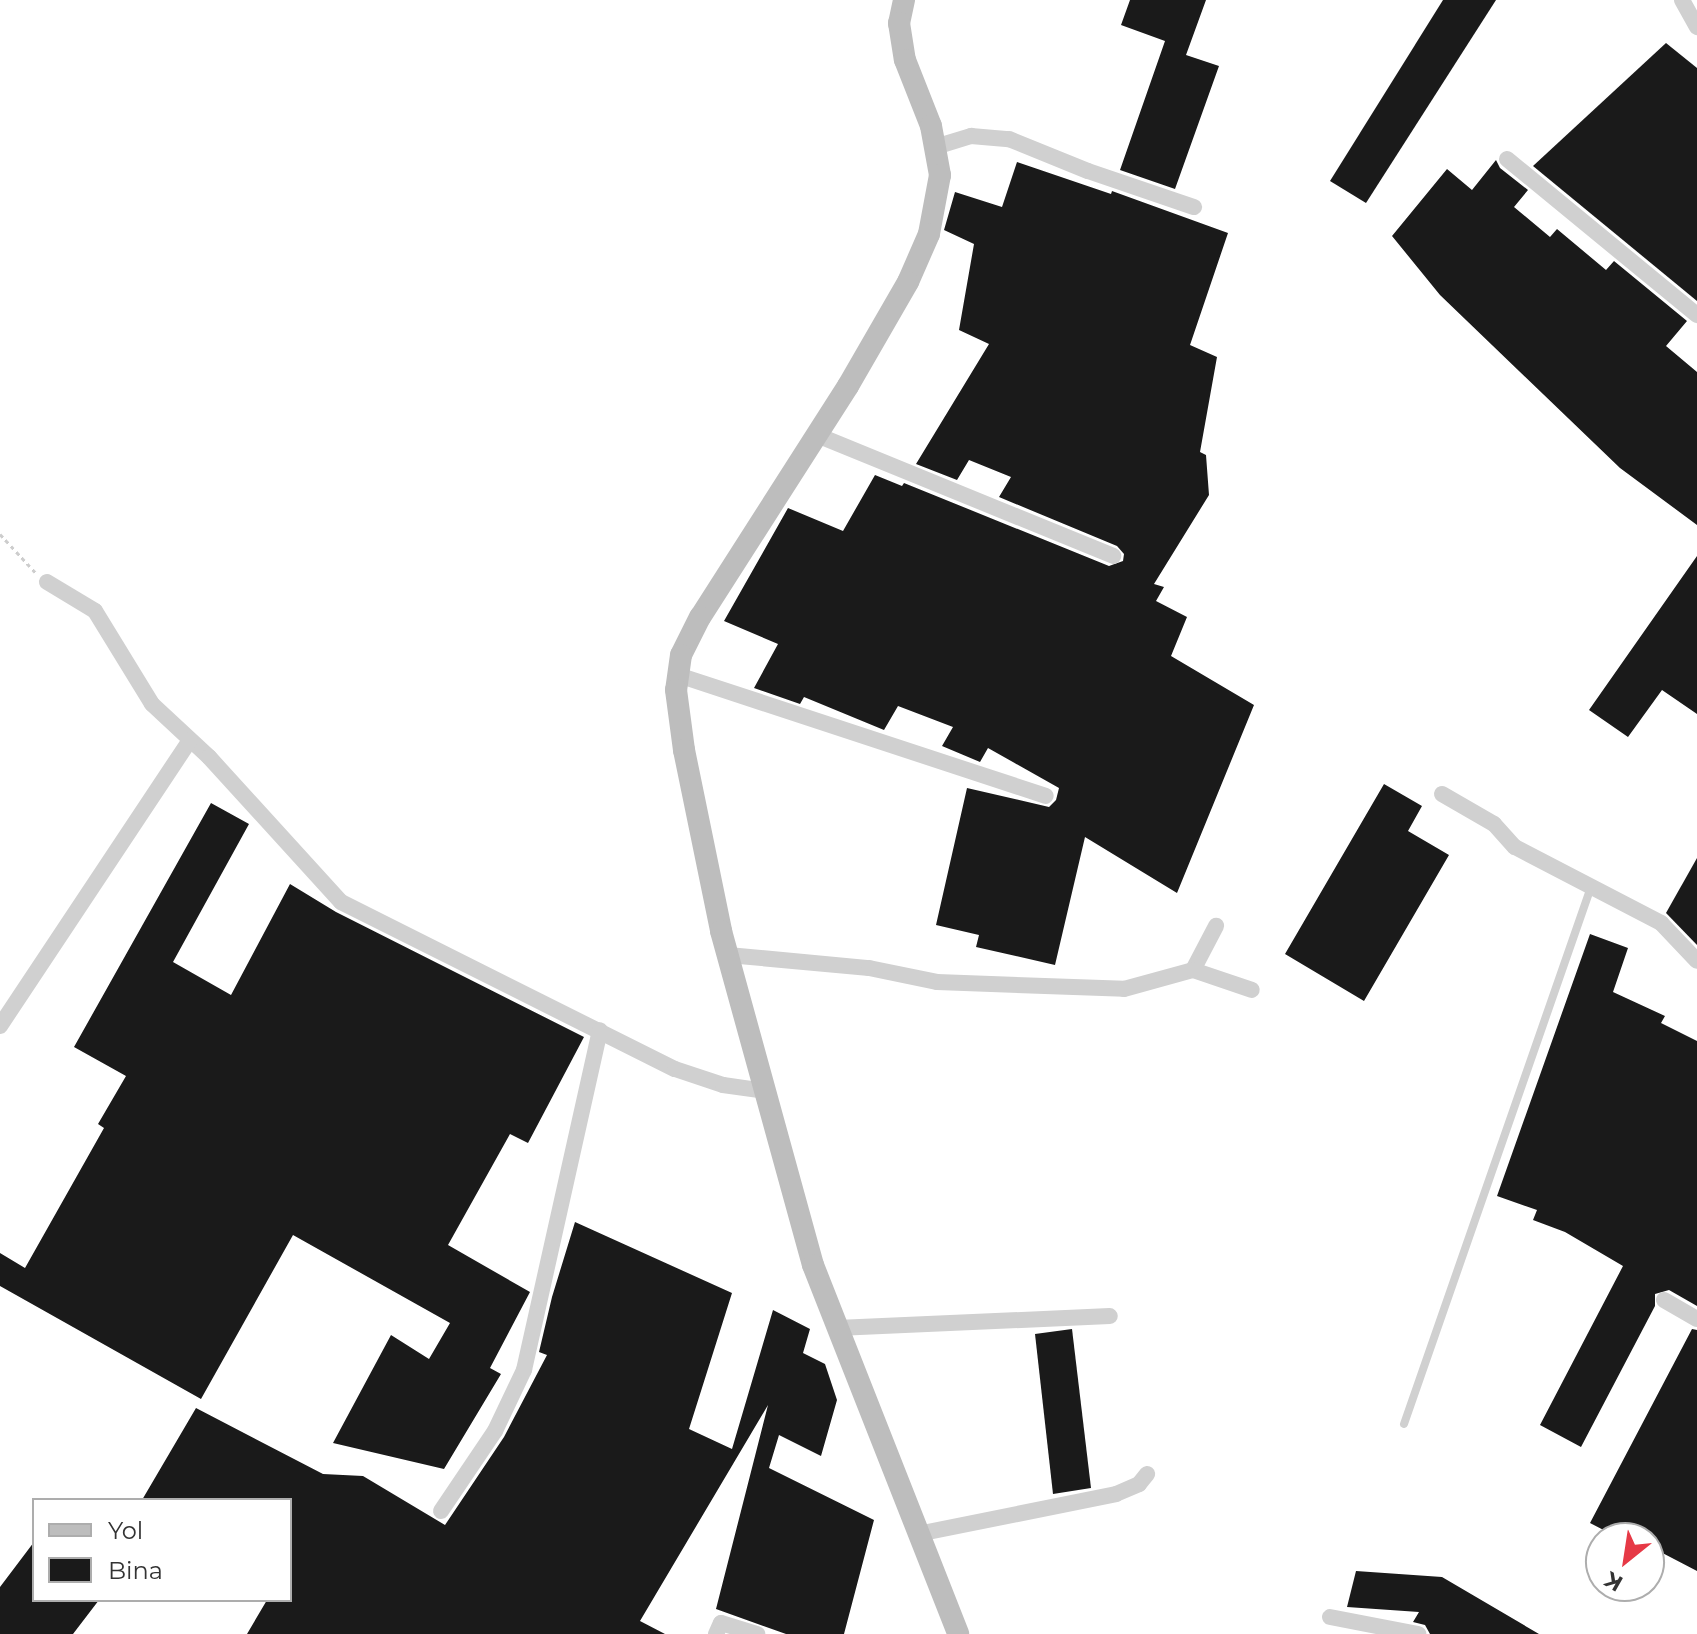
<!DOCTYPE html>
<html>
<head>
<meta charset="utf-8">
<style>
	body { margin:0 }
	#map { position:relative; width:1697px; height:1634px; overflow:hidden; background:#fff; font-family:Montserrat,sans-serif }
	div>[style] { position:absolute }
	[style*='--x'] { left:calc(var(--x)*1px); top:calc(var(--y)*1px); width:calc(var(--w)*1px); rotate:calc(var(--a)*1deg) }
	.building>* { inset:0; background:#1a1a1a }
	.path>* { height:3px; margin-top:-1.5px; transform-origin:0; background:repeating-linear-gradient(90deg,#cdcdcd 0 4px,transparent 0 8px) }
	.lane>* { height:8px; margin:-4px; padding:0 4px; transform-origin:4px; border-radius:4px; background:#d0d0d0 }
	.street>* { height:16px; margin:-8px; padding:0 8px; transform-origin:8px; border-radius:8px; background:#d0d0d0 }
	.secondary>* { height:22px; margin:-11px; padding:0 11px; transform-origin:11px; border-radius:11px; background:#bdbdbd }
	span { translate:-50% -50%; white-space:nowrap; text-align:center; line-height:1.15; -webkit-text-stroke:8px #fff; paint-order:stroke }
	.legend { position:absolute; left:32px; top:1498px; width:260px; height:104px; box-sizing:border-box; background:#fff; border:2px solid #adadad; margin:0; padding:10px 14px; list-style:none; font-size:24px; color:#333 }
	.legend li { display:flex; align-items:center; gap:16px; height:40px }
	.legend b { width:40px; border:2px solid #adadad }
	.north { position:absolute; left:1585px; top:1522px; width:80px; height:80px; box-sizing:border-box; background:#fff; border:2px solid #adadad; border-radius:50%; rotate:210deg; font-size:22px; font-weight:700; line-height:32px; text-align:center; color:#333 }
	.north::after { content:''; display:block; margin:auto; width:28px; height:36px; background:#e63946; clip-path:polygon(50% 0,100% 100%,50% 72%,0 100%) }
</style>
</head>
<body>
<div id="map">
	<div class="building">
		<div style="clip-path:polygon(1130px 0,1206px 0,1186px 55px,1219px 66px,1175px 189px,1120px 170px,1165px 41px,1121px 25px)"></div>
		<div style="clip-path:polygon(1443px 0,1496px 0,1366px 203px,1330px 181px)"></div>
		<div style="clip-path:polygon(1666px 43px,1697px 68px,1697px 301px,1533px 166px)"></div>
		<div style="clip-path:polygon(1496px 160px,1500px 168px,1528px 190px,1514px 207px,1550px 237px,1557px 229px,1606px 270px,1614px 261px,1687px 321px,1666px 346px,1697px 372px,1697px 525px,1620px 468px,1440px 295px,1392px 236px,1447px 169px,1472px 190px)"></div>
		<div style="clip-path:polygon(1017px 162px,1111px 194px,1112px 191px,1228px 233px,1190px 345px,1217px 357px,1200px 452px,1206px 455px,1209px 495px,1154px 584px,1164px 587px,1156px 601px,1187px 617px,1171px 656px,1254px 705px,1177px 893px,1085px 837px,1055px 965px,976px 947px,979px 935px,936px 925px,967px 788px,1049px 807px,1056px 800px,1059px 788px,988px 748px,980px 762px,942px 746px,953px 727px,898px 706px,884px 730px,804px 697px,800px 704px,754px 688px,778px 644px,724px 621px,788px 508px,843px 531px,875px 475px,902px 486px,904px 483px,1109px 566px,1123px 561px,1124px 554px,1117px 546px,999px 497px,1011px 477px,969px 460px,957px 480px,916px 464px,989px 344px,959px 330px,974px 244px,944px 230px,955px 192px,1002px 207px)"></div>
		<div style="clip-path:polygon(1697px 556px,1697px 714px,1662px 690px,1628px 737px,1589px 710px)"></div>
		<div style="clip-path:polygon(1384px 784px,1422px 806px,1408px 831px,1449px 855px,1364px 1001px,1285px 954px)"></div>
		<div style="clip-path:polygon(211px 803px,249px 824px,173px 962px,231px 995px,290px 884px,336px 912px,584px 1037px,528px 1143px,510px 1134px,448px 1245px,530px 1292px,490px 1368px,501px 1374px,444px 1469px,333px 1443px,391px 1335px,429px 1359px,450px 1323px,293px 1235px,201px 1399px,0 1286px,0 1253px,25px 1268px,104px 1128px,98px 1124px,126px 1076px,74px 1047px)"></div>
		<div style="clip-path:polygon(1697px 858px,1697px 945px,1666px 913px)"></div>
		<div style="clip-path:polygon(1590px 934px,1628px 948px,1613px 992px,1665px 1016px,1661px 1023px,1697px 1041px,1697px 1306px,1669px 1290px,1655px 1294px,1655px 1306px,1581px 1447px,1540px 1425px,1623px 1266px,1565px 1232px,1533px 1220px,1537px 1210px,1497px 1196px)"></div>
		<div style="clip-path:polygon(575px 1222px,732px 1293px,689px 1429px,732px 1449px,773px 1310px,810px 1329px,803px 1353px,825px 1364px,837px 1400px,821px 1456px,779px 1435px,769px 1468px,874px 1520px,844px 1634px,786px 1634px,716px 1609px,768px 1405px,640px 1621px,665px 1634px,247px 1634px,267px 1600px,290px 1600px,290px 1500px,142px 1500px,196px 1408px,323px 1474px,363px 1476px,445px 1525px,504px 1437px,547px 1355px,539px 1352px,552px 1297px)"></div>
		<div style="clip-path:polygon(1072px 1329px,1091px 1488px,1053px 1494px,1035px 1334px)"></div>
		<div style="clip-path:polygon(1692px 1329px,1697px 1330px,1697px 1571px,1649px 1546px,1649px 1538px,1619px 1538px,1590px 1523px)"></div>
		<div style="clip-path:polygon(34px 1542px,34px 1600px,99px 1600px,73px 1634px,0 1634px,0 1587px)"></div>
		<div style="clip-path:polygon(1356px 1571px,1442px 1577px,1539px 1634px,1430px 1634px,1425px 1625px,1413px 1622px,1419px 1612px,1347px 1607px)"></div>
	</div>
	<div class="path">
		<div style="--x:0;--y:534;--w:52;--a:47.4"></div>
	</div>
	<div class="lane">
		<div style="--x:1404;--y:1424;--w:569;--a:-70.8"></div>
	</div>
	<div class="street">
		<div style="--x:1682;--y:0;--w:31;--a:61"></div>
		<div style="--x:935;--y:147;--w:38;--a:-17"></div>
		<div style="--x:971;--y:136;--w:38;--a:5"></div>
		<div style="--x:1009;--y:139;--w:85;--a:22.1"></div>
		<div style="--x:1088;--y:171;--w:112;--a:18.8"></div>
		<div style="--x:1507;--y:159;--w:246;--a:39.4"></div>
		<div style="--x:817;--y:435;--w:320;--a:22.2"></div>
		<div style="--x:47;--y:582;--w:56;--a:31.1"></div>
		<div style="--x:95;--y:611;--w:109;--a:58.5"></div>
		<div style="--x:152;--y:704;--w:78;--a:42.9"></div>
		<div style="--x:209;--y:757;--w:196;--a:47.7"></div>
		<div style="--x:341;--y:902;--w:373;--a:26.6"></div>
		<div style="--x:675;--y:1069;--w:51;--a:18.4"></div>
		<div style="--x:723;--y:1085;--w:42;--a:8.1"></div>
		<div style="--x:678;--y:675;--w:387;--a:18.2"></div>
		<div style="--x:1442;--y:794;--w:60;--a:30"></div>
		<div style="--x:1494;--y:824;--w:31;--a:48"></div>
		<div style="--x:1515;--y:847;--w:165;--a:27.5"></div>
		<div style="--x:1661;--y:923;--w:52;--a:46.5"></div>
		<div style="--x:728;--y:955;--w:142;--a:5.3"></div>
		<div style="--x:869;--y:968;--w:69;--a:11.6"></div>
		<div style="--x:937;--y:982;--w:187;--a:2.1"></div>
		<div style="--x:1124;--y:989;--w:72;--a:-15.4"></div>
		<div style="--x:1193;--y:970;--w:50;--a:-62.4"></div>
		<div style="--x:1193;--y:970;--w:62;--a:18.7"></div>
		<div style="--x:0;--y:1026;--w:343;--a:-56.4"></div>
		<div style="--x:1664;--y:1300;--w:38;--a:30"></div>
		<div style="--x:837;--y:1328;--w:273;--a:-2.5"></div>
		<div style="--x:441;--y:1511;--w:97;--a:-56"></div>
		<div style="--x:495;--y:1431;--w:68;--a:-64.6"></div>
		<div style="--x:524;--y:1370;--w:348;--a:-77.4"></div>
		<div style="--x:918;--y:1534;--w:202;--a:-11.4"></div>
		<div style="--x:1116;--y:1494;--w:25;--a:-23"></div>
		<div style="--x:1139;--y:1484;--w:13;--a:-51"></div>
		<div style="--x:1330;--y:1617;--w:90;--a:10.9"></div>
		<div style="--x:716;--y:1634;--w:12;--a:-66"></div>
		<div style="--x:721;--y:1623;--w:38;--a:17"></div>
	</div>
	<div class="secondary">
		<div style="--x:904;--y:0;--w:24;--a:102"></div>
		<div style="--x:899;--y:23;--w:37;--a:81"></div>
		<div style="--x:905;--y:60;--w:71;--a:68.5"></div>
		<div style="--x:931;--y:126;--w:50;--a:79.6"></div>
		<div style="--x:940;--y:175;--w:60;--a:100.6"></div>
		<div style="--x:929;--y:234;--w:52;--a:113.6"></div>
		<div style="--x:908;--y:282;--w:120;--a:120"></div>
		<div style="--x:848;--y:386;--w:274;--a:122.6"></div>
		<div style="--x:700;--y:617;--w:42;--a:116.6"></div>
		<div style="--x:681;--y:655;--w:35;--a:98"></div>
		<div style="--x:676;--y:690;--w:61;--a:82.4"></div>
		<div style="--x:684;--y:750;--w:185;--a:78.4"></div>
		<div style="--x:721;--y:931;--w:346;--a:74.6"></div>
		<div style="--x:813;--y:1265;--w:396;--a:68.5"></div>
	</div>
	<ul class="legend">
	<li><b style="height:10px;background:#bdbdbd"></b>Yol</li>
	<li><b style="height:22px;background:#1a1a1a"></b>Bina</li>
	</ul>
	<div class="north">K</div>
</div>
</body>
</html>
